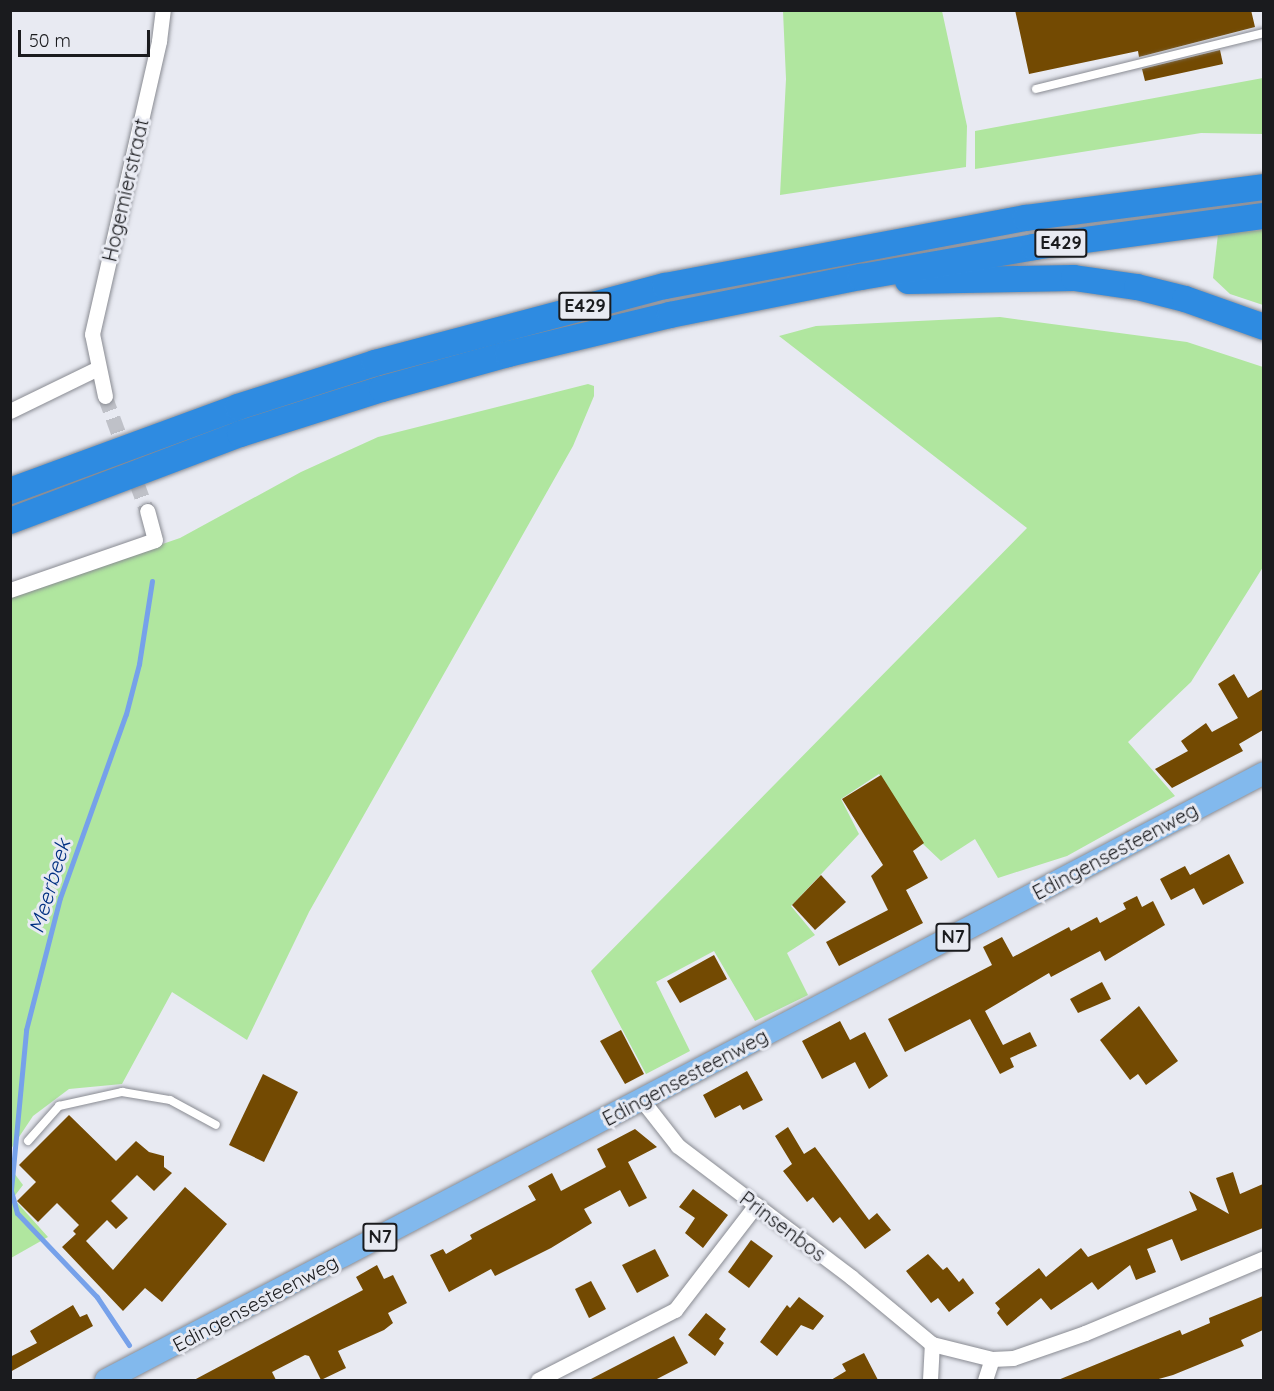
<!DOCTYPE html>
<html>
<head>
<meta charset="utf-8">
<style>
	body { margin:0 }
	#map { position:relative; width:1274px; height:1391px; overflow:hidden; background:#e8eaf2; font-family:Quicksand,sans-serif }
	div>[style] { position:absolute }
	[style*='--x'] { left:calc(var(--x)*1px); top:calc(var(--y)*1px); width:calc(var(--w)*1px); rotate:calc(var(--a)*1deg) }
	.green>* { inset:0; background:#b0e69f }
	.stream>* { height:5px; margin:-2.5px; padding:0 2.5px; transform-origin:2.5px; border-radius:2.5px; background:#76a1ea }
	.building>* { inset:0; background:#734a02 }
	.street-tunnel>* { height:15px; margin-top:-7.5px; transform-origin:0; background:repeating-linear-gradient(90deg,#bfc1c8 0 15px,transparent 0 23px) }
	.roads { filter:drop-shadow(0 0 2px #898b92) drop-shadow(0 0 2px #898b92) }
	.lane>* { height:8px; margin:-4px; padding:0 4px; transform-origin:4px; border-radius:4px; background:#fff }
	.street>* { height:15px; margin:-7.5px; padding:0 7.5px; transform-origin:7.5px; border-radius:7.5px; background:#fff }
	.primary>* { height:22px; margin:-11px; padding:0 11px; transform-origin:11px; border-radius:11px; background:#82b9ed }
	.highway>* { height:26px; margin:-13px; padding:0 13px; transform-origin:13px; border-radius:13px; background:#2e8be1 }
	span { translate:-50% -50%; white-space:nowrap; text-align:center; line-height:1.15; -webkit-text-stroke:6px #e8eaf2; paint-order:stroke }
	.shield-label span { padding:2px 4px; background:#e8eaf2; border:2px solid; border-radius:4px; -webkit-text-stroke-width:0 }
	.shield-label { font-size:18px; color:#1a1b1e; font-weight:700 }
	.street-label { font-size:20px; color:#1a1b1e }
	.water-label { font-size:21px; color:#003082; font-style:italic }
	.frame { position:absolute; inset:0; border:12px solid #1a1b1e; pointer-events:none }
	.scale { position:absolute; left:18px; top:30px; width:132px; height:27px; box-sizing:border-box; border:3px solid #1a1b1e; border-top:0; padding-left:8px; font-size:18px; line-height:21px; white-space:nowrap; color:#1a1b1e; -webkit-text-stroke:4px #e8eaf2; paint-order:stroke }
</style>
</head>
<body>
<div id="map">
	<div class="green">
		<div style="clip-path:polygon(783px 11px,942px 11px,967px 126px,966px 167px,780px 195px,786px 79px)"></div>
		<div style="clip-path:polygon(1263px 78px,1263px 134px,1201px 133px,975px 169px,975px 131px)"></div>
		<div style="clip-path:polygon(1263px 230px,1263px 305px,1230px 294px,1213px 278px,1218px 234px)"></div>
		<div style="clip-path:polygon(1000px 317px,1187px 342px,1263px 367px,1263px 567px,1191px 682px,1128px 742px,1175px 796px,1067px 856px,998px 878px,975px 839px,941px 861px,923px 844px,879px 774px,841px 799px,859px 834px,791px 906px,815px 935px,787px 953px,808px 995px,755px 1021px,714px 951px,656px 982px,690px 1051px,646px 1074px,591px 971px,1027px 528px,779px 336px,816px 326px)"></div>
		<div style="clip-path:polygon(588px 384px,594px 386px,594px 396px,573px 446px,309px 912px,247px 1040px,172px 992px,122px 1084px,69px 1089px,33px 1116px,11px 1149px,11px 596px,180px 538px,301px 472px,378px 437px)"></div>
		<div style="clip-path:polygon(11px 1169px,23px 1185px,13px 1198px,48px 1237px,11px 1258px)"></div>
	</div>
	<div class="stream">
		<div style="--x:129;--y:1345;--w:58;--a:-123.7"></div>
		<div style="--x:97;--y:1297;--w:116;--a:-133.6"></div>
		<div style="--x:17;--y:1213;--w:24;--a:-105"></div>
		<div style="--x:11;--y:1190;--w:161;--a:-84.6"></div>
		<div style="--x:26;--y:1030;--w:136;--a:-75.6"></div>
		<div style="--x:60;--y:898;--w:195;--a:-70.3"></div>
		<div style="--x:126;--y:714;--w:52;--a:-75.4"></div>
		<div style="--x:139;--y:664;--w:84;--a:-81.1"></div>
	</div>
	<div class="building">
		<div style="clip-path:polygon(1015px 10px,1251px 10px,1255px 27px,1139px 57px,1138px 51px,1029px 74px)"></div>
		<div style="clip-path:polygon(1220px 50px,1223px 64px,1145px 81px,1142px 69px)"></div>
		<div style="clip-path:polygon(1234px 674px,1248px 698px,1263px 689px,1263px 730px,1239px 744px,1243px 751px,1172px 788px,1155px 769px,1188px 751px,1181px 741px,1206px 723px,1212px 732px,1238px 718px,1218px 684px)"></div>
		<div style="clip-path:polygon(881px 775px,924px 843px,913px 851px,928px 878px,906px 890px,923px 923px,839px 966px,826px 942px,888px 910px,871px 876px,883px 865px,842px 799px)"></div>
		<div style="clip-path:polygon(1229px 854px,1244px 883px,1203px 905px,1194px 888px,1171px 900px,1160px 879px,1185px 866px,1190px 875px)"></div>
		<div style="clip-path:polygon(821px 875px,846px 902px,815px 930px,792px 905px)"></div>
		<div style="clip-path:polygon(1137px 896px,1142px 907px,1153px 901px,1165px 925px,1105px 961px,1100px 951px,1051px 977px,1049px 973px,985px 1011px,1003px 1045px,1030px 1032px,1037px 1046px,1010px 1058px,1014px 1067px,1000px 1074px,970px 1019px,905px 1052px,888px 1019px,992px 965px,983px 947px,1002px 937px,1013px 957px,1069px 927px,1071px 931px,1097px 917px,1100px 923px,1126px 909px,1123px 903px)"></div>
		<div style="clip-path:polygon(714px 955px,727px 979px,680px 1003px,667px 981px)"></div>
		<div style="clip-path:polygon(1102px 982px,1111px 999px,1078px 1013px,1070px 999px)"></div>
		<div style="clip-path:polygon(1139px 1006px,1178px 1061px,1146px 1085px,1138px 1074px,1130px 1080px,1100px 1040px)"></div>
		<div style="clip-path:polygon(840px 1021px,850px 1040px,865px 1032px,888px 1076px,869px 1089px,855px 1062px,822px 1079px,802px 1041px)"></div>
		<div style="clip-path:polygon(621px 1030px,644px 1074px,625px 1084px,600px 1041px)"></div>
		<div style="clip-path:polygon(747px 1071px,763px 1100px,743px 1110px,740px 1105px,715px 1118px,703px 1095px)"></div>
		<div style="clip-path:polygon(263px 1074px,298px 1092px,264px 1162px,229px 1145px)"></div>
		<div style="clip-path:polygon(69px 1115px,116px 1161px,136px 1141px,149px 1152px,164px 1156px,164px 1167px,172px 1173px,154px 1191px,137px 1175px,111px 1201px,128px 1218px,116px 1229px,107px 1220px,86px 1241px,113px 1270px,185px 1187px,227px 1224px,162px 1302px,145px 1288px,123px 1311px,62px 1247px,76px 1234px,73px 1231px,79px 1225px,57px 1203px,38px 1222px,17px 1201px,36px 1182px,19px 1165px)"></div>
		<div style="clip-path:polygon(788px 1127px,804px 1154px,815px 1147px,869px 1220px,877px 1213px,891px 1230px,865px 1249px,840px 1217px,833px 1223px,813px 1197px,807px 1202px,783px 1171px,792px 1164px,775px 1136px)"></div>
		<div style="clip-path:polygon(635px 1129px,657px 1147px,628px 1162px,647px 1198px,629px 1207px,620px 1190px,584px 1209px,592px 1223px,551px 1248px,495px 1276px,491px 1269px,449px 1292px,430px 1255px,443px 1249px,446px 1254px,472px 1239px,470px 1235px,536px 1200px,528px 1186px,552px 1173px,561px 1191px,606px 1167px,597px 1149px)"></div>
		<div style="clip-path:polygon(1233px 1172px,1240px 1194px,1263px 1184px,1263px 1228px,1181px 1261px,1172px 1239px,1147px 1249px,1156px 1272px,1136px 1280px,1130px 1265px,1098px 1290px,1092px 1282px,1051px 1310px,1041px 1298px,1007px 1326px,997px 1313px,1000px 1309px,995px 1303px,1039px 1268px,1046px 1277px,1081px 1248px,1088px 1257px,1197px 1210px,1189px 1191px,1229px 1214px,1216px 1178px)"></div>
		<div style="clip-path:polygon(693px 1189px,728px 1215px,703px 1248px,685px 1233px,695px 1218px,679px 1207px)"></div>
		<div style="clip-path:polygon(751px 1240px,773px 1256px,749px 1288px,728px 1272px)"></div>
		<div style="clip-path:polygon(655px 1249px,669px 1276px,637px 1293px,622px 1265px)"></div>
		<div style="clip-path:polygon(928px 1254px,943px 1270px,947px 1267px,959px 1282px,963px 1278px,974px 1293px,949px 1312px,938px 1298px,931px 1303px,906px 1271px)"></div>
		<div style="clip-path:polygon(377px 1265px,384px 1279px,393px 1275px,407px 1303px,388px 1313px,393px 1323px,384px 1330px,338px 1351px,346px 1368px,321px 1380px,309px 1356px,305px 1355px,272px 1372px,276px 1380px,194px 1380px,363px 1290px,356px 1277px)"></div>
		<div style="clip-path:polygon(591px 1281px,606px 1309px,589px 1318px,575px 1289px)"></div>
		<div style="clip-path:polygon(1263px 1296px,1263px 1330px,1241px 1340px,1244px 1346px,1173px 1375px,1155px 1380px,1058px 1380px,1180px 1330px,1182px 1335px,1210px 1323px,1209px 1318px)"></div>
		<div style="clip-path:polygon(799px 1297px,824px 1316px,813px 1330px,801px 1325px,777px 1356px,760px 1342px,787px 1305px,790px 1308px)"></div>
		<div style="clip-path:polygon(73px 1305px,80px 1317px,87px 1314px,93px 1326px,10px 1372px,10px 1357px,37px 1343px,30px 1331px)"></div>
		<div style="clip-path:polygon(706px 1313px,726px 1329px,719px 1339px,724px 1343px,715px 1356px,688px 1335px)"></div>
		<div style="clip-path:polygon(674px 1336px,688px 1363px,655px 1380px,589px 1380px)"></div>
		<div style="clip-path:polygon(864px 1353px,878px 1380px,831px 1380px,846px 1371px,842px 1364px)"></div>
	</div>
	<div class="street-tunnel">
		<div style="--x:105;--y:396;--w:122;--a:69.9"></div>
	</div>
	<div class="roads">
		<div class="lane">
			<div style="--x:1036;--y:89;--w:235;--a:-13.8"></div>
			<div style="--x:28;--y:1141;--w:47;--a:-48.5"></div>
			<div style="--x:59;--y:1106;--w:65;--a:-12.5"></div>
			<div style="--x:122;--y:1092;--w:49;--a:9.5"></div>
			<div style="--x:170;--y:1100;--w:52;--a:28.5"></div>
		</div>
		<div class="street">
			<div style="--x:105;--y:396;--w:63;--a:-101.8"></div>
			<div style="--x:92;--y:334;--w:301;--a:-77.1"></div>
			<div style="--x:159;--y:41;--w:31;--a:-83"></div>
			<div style="--x:10;--y:411;--w:96;--a:-26"></div>
			<div style="--x:10;--y:590;--w:153;--a:-19"></div>
			<div style="--x:155;--y:540;--w:30;--a:-105"></div>
			<div style="--x:642;--y:1100;--w:58;--a:52"></div>
			<div style="--x:678;--y:1146;--w:217;--a:37.1"></div>
			<div style="--x:851;--y:1277;--w:105;--a:39.6"></div>
			<div style="--x:932;--y:1344;--w:62;--a:14"></div>
			<div style="--x:992;--y:1359;--w:21;--a:-3"></div>
			<div style="--x:1013;--y:1358;--w:76;--a:-19.1"></div>
			<div style="--x:1085;--y:1333;--w:194;--a:-22.7"></div>
			<div style="--x:538;--y:1380;--w:154;--a:-27.1"></div>
			<div style="--x:675;--y:1310;--w:133;--a:-52.4"></div>
			<div style="--x:930;--y:1380;--w:36;--a:-87"></div>
			<div style="--x:985;--y:1380;--w:22;--a:-72"></div>
		</div>
		<div class="primary">
			<div style="--x:106;--y:1380;--w:1307;--a:-27.66"></div>
		</div>
		<div class="highway">
			<div style="--x:908;--y:281;--w:166;--a:-1"></div>
			<div style="--x:1074;--y:278;--w:64;--a:8.1"></div>
			<div style="--x:1137;--y:287;--w:49;--a:14"></div>
			<div style="--x:1185;--y:299;--w:84;--a:19.5"></div>
			<div style="--x:10;--y:491;--w:243;--a:-20.2"></div>
			<div style="--x:238;--y:407;--w:144;--a:-17.8"></div>
			<div style="--x:375;--y:363;--w:300;--a:-14.9"></div>
			<div style="--x:665;--y:286;--w:367;--a:-10.7"></div>
			<div style="--x:1026;--y:218;--w:240;--a:-7.4"></div>
			<div style="--x:10;--y:521;--w:246;--a:-20.7"></div>
			<div style="--x:240;--y:434;--w:149;--a:-17.6"></div>
			<div style="--x:382;--y:389;--w:131;--a:-15.5"></div>
			<div style="--x:508;--y:354;--w:167;--a:-13.5"></div>
			<div style="--x:670;--y:315;--w:195;--a:-11.3"></div>
			<div style="--x:861;--y:277;--w:176;--a:-9.8"></div>
			<div style="--x:1034;--y:247;--w:232;--a:-7.7"></div>
		</div>
	</div>
	<div class="shield-label">
		<span style="left:1061px;top:243px">E429</span>
		<span style="left:585px;top:306px">E429</span>
		<span style="left:953px;top:937px">N7</span>
		<span style="left:380px;top:1237px">N7</span>
	</div>
	<div class="street-label">
		<span style="left:125px;top:190px;rotate:-77deg">Hogemierstraat</span>
		<span style="left:1115px;top:851px;rotate:-28deg">Edingensesteenweg</span>
		<span style="left:685px;top:1077px;rotate:-28deg">Edingensesteenweg</span>
		<span style="left:783px;top:1226px;rotate:37deg">Prinsenbos</span>
		<span style="left:255px;top:1303px;rotate:-28deg">Edingensesteenweg</span>
	</div>
	<div class="water-label">
		<span style="left:49px;top:886px;rotate:-73deg">Meerbeek</span>
	</div>
	<div class="frame"></div>
	<div class="scale">50 m</div>
</div>
</body>
</html>
